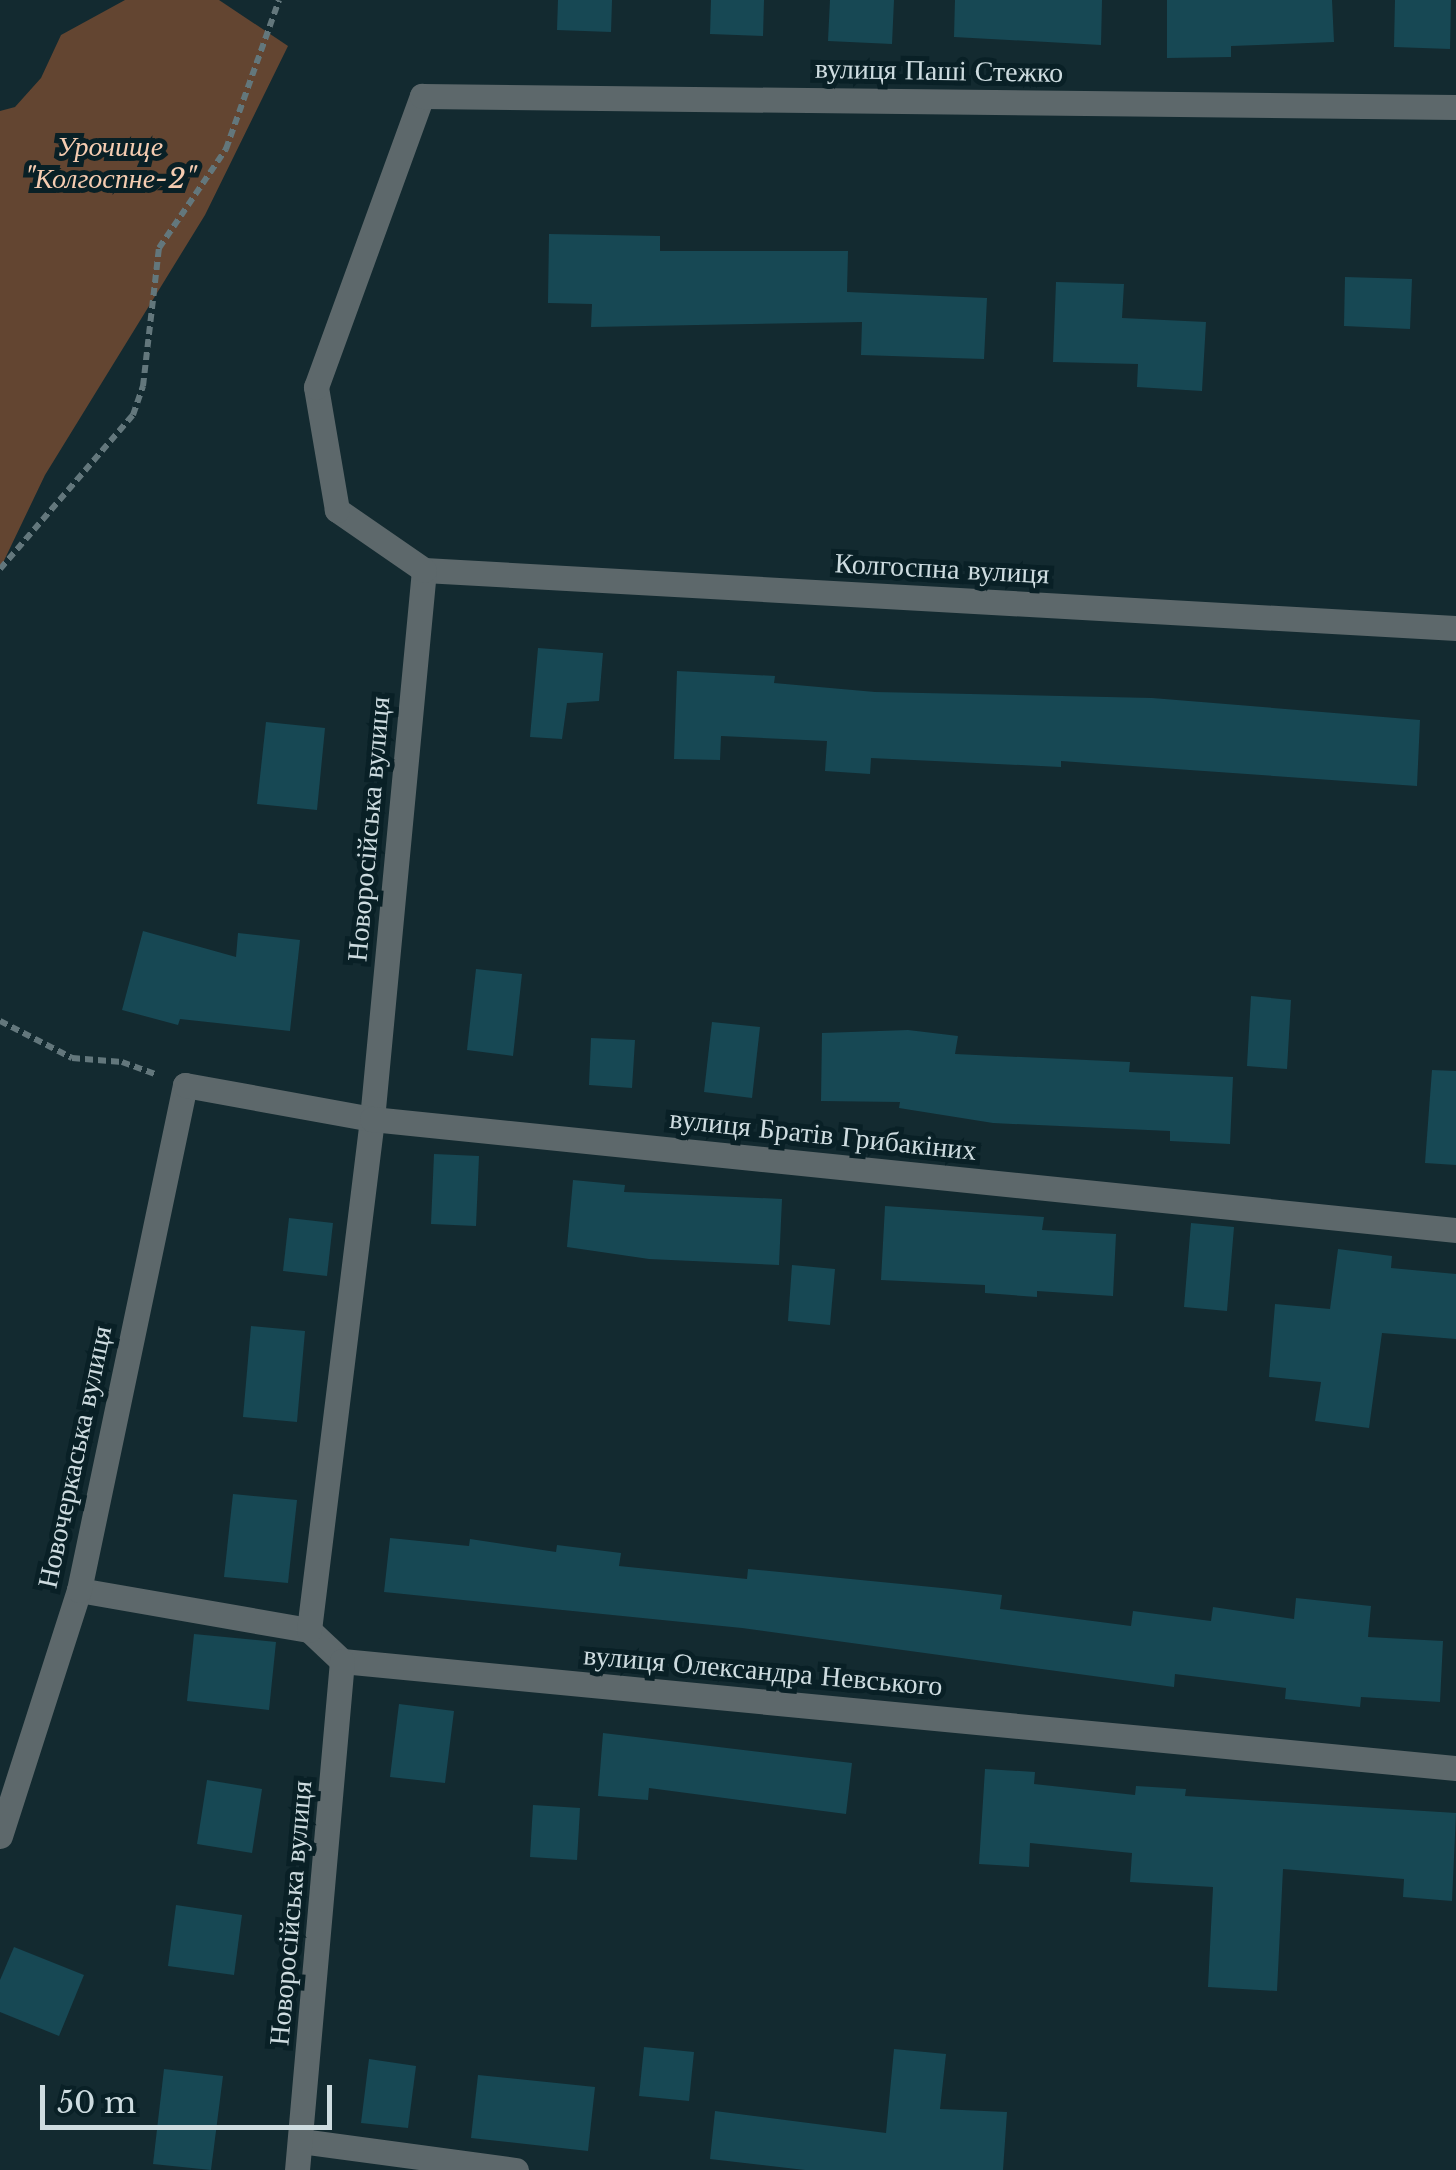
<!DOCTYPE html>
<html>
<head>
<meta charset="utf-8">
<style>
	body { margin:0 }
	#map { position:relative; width:1456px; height:2170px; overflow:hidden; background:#132a30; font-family:"Libre Baskerville",serif }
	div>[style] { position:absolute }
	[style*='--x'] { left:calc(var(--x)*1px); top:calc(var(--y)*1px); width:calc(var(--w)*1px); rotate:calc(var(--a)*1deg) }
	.green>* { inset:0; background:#634531 }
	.building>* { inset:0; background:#174854 }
	.path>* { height:6px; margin-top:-3px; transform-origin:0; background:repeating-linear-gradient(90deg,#63777c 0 8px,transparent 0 13px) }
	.minor>* { height:25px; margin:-12.5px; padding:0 12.5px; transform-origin:12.5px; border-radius:12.5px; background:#5d686b }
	span { translate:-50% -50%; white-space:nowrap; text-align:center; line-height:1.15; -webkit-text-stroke:10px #092026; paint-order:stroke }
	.street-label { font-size:28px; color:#cedce0 }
	.park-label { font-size:28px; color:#f5ccb1; font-style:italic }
	.scale { position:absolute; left:40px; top:2085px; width:292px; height:45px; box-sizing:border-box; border:5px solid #cedce0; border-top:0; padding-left:12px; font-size:30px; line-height:35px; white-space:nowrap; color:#cedce0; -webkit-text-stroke:8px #092026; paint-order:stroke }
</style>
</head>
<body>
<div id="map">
	<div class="green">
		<div style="clip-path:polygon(125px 0,219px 0,288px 46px,205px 215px,45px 475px,0 569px,0 111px,15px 107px,41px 78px,61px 35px)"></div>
	</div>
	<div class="building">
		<div style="clip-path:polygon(558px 0,612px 0,611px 32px,557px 30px)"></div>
		<div style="clip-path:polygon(711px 0,764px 0,763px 36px,710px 34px)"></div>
		<div style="clip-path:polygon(830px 0,894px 0,892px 44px,828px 41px)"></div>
		<div style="clip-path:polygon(955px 0,1102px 0,1101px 45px,954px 37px)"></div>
		<div style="clip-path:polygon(1167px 0,1332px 0,1334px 42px,1231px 46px,1231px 57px,1167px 58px)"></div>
		<div style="clip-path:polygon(1395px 0,1451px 0,1450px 49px,1394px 47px)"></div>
		<div style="clip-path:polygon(549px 234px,660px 236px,660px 251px,848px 251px,847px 292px,987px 298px,984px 359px,861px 355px,862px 322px,591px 327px,592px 304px,548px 303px)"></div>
		<div style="clip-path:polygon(1345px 277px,1412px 279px,1410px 329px,1344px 326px)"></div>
		<div style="clip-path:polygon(1056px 282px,1124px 284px,1122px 318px,1206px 322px,1202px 391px,1137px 387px,1138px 364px,1053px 362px)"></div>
		<div style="clip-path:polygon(538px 648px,603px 653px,599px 701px,567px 703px,562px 739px,530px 737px)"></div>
		<div style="clip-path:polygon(677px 671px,775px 676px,774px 683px,875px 692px,1152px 698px,1420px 720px,1417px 786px,1061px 761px,1061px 767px,871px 758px,870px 774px,825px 771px,827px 741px,721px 736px,720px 760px,674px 759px)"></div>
		<div style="clip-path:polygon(266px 722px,325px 728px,317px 810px,257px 804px)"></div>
		<div style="clip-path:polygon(143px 931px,236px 957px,238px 933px,300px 940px,290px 1031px,180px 1019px,178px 1025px,122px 1010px)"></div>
		<div style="clip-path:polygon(476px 969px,522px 974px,513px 1056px,467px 1050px)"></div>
		<div style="clip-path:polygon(1251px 996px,1291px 1000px,1287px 1069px,1247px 1066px)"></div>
		<div style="clip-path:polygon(712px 1022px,760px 1027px,752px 1098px,704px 1092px)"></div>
		<div style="clip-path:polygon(908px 1030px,958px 1036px,955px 1054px,1130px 1062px,1129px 1072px,1233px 1077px,1230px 1144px,1170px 1141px,1170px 1131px,993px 1123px,899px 1108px,900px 1102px,821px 1101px,822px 1033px)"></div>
		<div style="clip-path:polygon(591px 1038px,635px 1040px,632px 1088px,589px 1085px)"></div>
		<div style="clip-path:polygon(1432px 1070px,1456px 1071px,1456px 1165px,1425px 1163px)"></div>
		<div style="clip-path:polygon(434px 1154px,479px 1156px,476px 1226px,431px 1224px)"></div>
		<div style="clip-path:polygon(573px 1180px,625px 1185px,624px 1192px,782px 1199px,779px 1265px,649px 1259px,567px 1247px)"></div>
		<div style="clip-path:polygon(885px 1206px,1044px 1217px,1042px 1230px,1116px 1234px,1113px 1296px,1037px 1291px,1037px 1297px,985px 1293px,985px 1285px,881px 1280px)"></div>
		<div style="clip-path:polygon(289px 1218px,333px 1223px,327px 1276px,283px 1271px)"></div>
		<div style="clip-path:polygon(1191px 1223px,1234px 1227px,1227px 1311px,1184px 1307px)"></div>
		<div style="clip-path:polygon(1338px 1249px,1392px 1256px,1391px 1268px,1456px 1274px,1456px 1339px,1382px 1333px,1369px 1428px,1315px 1421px,1321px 1382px,1269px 1377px,1275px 1304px,1330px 1309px)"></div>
		<div style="clip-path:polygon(792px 1265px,835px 1269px,830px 1325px,788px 1321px)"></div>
		<div style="clip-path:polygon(251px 1326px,305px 1331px,297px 1422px,243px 1417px)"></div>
		<div style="clip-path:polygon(233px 1494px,297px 1500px,288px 1583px,224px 1577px)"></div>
		<div style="clip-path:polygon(390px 1538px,469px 1546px,470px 1539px,556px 1552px,557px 1545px,621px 1553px,619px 1566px,747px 1579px,748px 1569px,952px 1589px,1002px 1595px,1000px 1609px,1131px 1626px,1133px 1611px,1211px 1621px,1213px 1607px,1294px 1619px,1296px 1598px,1371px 1606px,1368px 1637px,1443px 1641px,1440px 1702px,1361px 1697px,1360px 1707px,1285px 1699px,1286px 1688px,1175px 1674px,1174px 1687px,742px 1628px,384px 1592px)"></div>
		<div style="clip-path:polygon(194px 1634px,276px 1642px,269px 1710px,187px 1701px)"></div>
		<div style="clip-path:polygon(399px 1704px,454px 1711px,445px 1783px,390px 1777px)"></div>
		<div style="clip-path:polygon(603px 1733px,852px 1763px,846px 1814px,649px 1788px,648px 1800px,598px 1796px)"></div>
		<div style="clip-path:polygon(985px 1769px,1035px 1772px,1034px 1784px,1135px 1795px,1136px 1786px,1186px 1789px,1185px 1796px,1456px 1813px,1452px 1901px,1403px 1897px,1404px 1879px,1283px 1869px,1277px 1991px,1208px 1987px,1213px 1887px,1130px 1882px,1132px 1853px,1030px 1843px,1029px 1867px,979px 1864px)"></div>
		<div style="clip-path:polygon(207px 1780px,262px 1789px,252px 1853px,197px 1844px)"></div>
		<div style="clip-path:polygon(533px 1805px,580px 1808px,577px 1860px,530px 1857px)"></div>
		<div style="clip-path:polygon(176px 1905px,242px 1915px,234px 1975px,168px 1966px)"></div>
		<div style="clip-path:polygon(14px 1947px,84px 1975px,59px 2036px,0 2012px,0 1980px)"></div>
		<div style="clip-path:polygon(644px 2047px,694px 2052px,689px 2101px,639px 2096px)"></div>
		<div style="clip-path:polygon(894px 2049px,946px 2054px,940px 2109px,1007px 2112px,1003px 2170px,805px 2170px,710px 2159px,715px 2111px,886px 2133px)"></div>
		<div style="clip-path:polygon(369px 2059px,416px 2066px,408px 2128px,361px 2123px)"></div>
		<div style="clip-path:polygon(164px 2069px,223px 2076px,211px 2170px,153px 2164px)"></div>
		<div style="clip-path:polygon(478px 2075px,595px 2087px,588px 2151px,471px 2138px)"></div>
	</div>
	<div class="path">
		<div style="--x:0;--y:569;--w:203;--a:-49.2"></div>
		<div style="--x:133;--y:415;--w:31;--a:-71"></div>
		<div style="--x:143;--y:386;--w:139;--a:-83.4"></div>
		<div style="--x:159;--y:248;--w:120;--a:-55.9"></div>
		<div style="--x:226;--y:149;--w:158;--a:-70.4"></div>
		<div style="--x:0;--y:1021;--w:81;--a:27.2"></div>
		<div style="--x:72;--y:1058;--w:50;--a:4.6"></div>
		<div style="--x:122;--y:1062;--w:37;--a:20"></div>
	</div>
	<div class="minor">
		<div style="--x:424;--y:570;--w:1034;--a:3.22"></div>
		<div style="--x:79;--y:1590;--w:233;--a:9.9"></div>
		<div style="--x:309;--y:1630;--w:45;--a:43.2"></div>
		<div style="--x:342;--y:1661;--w:1119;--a:5.49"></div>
		<div style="--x:309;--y:1630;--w:515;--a:-82.97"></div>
		<div style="--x:372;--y:1119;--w:551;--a:-84.59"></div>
		<div style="--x:424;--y:570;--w:106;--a:-145.4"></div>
		<div style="--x:337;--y:510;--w:125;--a:-99.7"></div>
		<div style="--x:316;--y:387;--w:310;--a:-70"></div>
		<div style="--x:422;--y:96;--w:1034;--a:0.61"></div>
		<div style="--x:0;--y:1836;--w:258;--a:-72.2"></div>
		<div style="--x:79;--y:1590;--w:516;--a:-78.15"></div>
		<div style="--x:185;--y:1085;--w:190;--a:10.3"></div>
		<div style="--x:372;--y:1119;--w:1090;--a:5.85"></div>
		<div style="--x:301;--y:2141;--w:217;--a:7.7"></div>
		<div style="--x:297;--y:2170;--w:511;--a:-84.95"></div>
	</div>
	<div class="street-label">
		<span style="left:939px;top:71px;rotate:1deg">вулиця Паші Стежко</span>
		<span style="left:942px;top:569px;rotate:3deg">Колгоспна вулиця</span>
		<span style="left:369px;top:829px;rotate:-85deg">Новоросійська вулиця</span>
		<span style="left:823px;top:1135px;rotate:6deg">вулиця Братів Грибакіних</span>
		<span style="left:75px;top:1457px;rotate:-78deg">Новочеркаська вулиця</span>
		<span style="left:763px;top:1671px;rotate:5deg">вулиця Олександра Невського</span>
		<span style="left:291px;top:1913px;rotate:-85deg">Новоросійська вулиця</span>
	</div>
	<div class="park-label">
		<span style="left:110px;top:163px">Урочище<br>"Колгоспне-2"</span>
	</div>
	<div class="scale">50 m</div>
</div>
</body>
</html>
